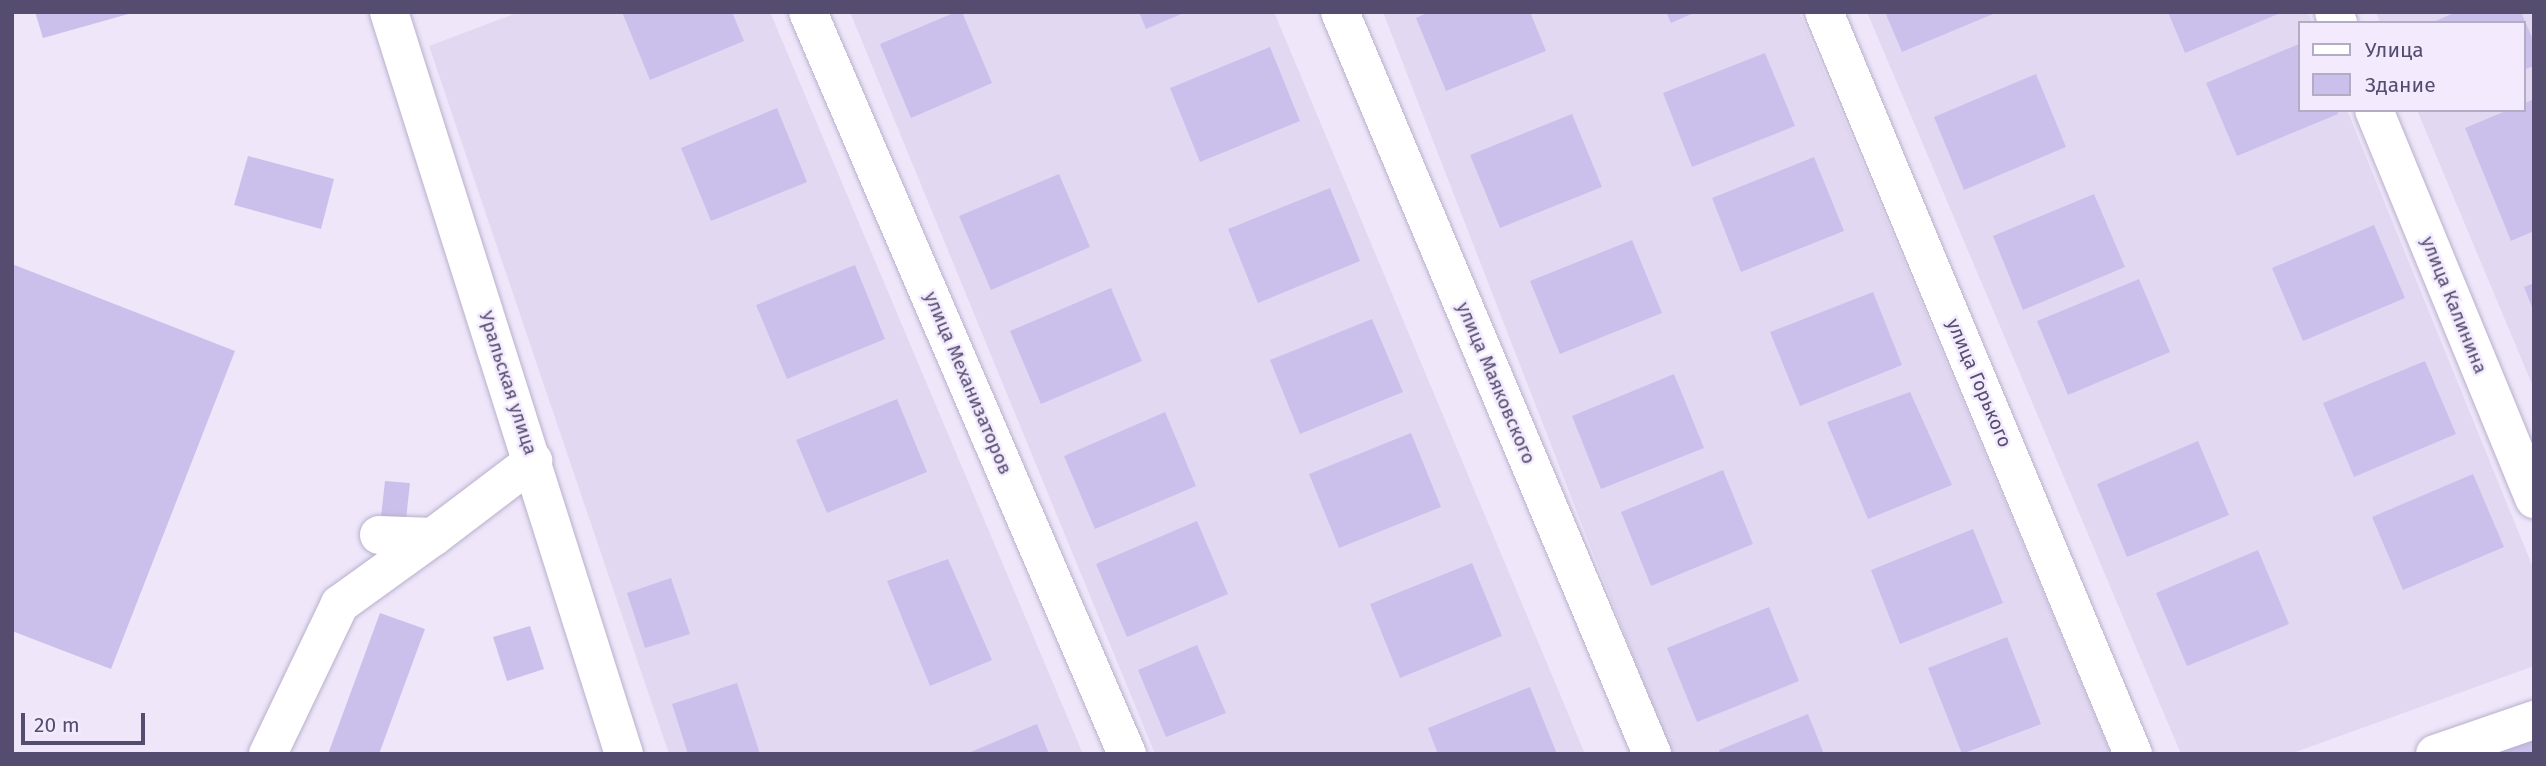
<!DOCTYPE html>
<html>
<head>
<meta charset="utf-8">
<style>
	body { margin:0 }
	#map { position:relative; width:2546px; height:766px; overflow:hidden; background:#efe6fa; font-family:"Fira Sans",sans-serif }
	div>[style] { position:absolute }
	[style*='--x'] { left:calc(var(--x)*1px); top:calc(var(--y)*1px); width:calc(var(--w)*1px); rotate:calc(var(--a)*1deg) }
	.residential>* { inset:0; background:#e3d8f2 }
	.building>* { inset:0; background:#cbc0ec }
	.roads { filter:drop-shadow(0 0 2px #b8b0cc) drop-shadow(0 0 2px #b8b0cc) }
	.minor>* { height:38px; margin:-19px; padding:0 19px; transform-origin:19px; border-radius:19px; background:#fff }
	span { translate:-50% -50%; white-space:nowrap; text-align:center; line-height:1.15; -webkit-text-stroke:5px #f3ebfd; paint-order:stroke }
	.street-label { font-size:19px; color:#544d70 }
	.frame { position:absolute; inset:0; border:14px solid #544d70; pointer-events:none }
	.legend { position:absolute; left:2298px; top:21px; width:228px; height:91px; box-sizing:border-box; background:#f3ebfd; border:2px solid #b3acc5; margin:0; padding:9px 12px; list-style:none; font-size:21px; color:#544d70 }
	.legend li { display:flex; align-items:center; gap:14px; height:35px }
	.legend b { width:35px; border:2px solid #b3acc5 }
	.scale { position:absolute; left:21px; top:713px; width:124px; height:32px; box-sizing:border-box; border:4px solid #544d70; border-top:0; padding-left:9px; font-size:21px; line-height:24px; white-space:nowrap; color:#544d70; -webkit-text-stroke:5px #f3ebfd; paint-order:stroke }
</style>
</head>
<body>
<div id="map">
	<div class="residential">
		<div style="clip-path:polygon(519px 12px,770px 12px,1083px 754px,669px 754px,429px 46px)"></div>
		<div style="clip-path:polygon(850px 12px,1274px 12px,1585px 754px,1155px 754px)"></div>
		<div style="clip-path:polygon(1383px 12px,1799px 12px,2111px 754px,1671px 754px)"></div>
		<div style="clip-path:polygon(1867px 12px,2308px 12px,2312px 23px,2299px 23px,2299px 110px,2347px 110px,2534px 570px,2534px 666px,2290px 754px,2181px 754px)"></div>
		<div style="clip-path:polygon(2376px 12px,2534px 12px,2534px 389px,2417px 110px,2523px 110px,2523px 23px,2380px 23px)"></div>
	</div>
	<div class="building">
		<div style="clip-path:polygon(35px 12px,132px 12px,132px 13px,43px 38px)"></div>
		<div style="clip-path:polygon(622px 12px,732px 12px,744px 41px,650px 80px)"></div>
		<div style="clip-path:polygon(956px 12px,962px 12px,992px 83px,911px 118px,880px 44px)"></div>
		<div style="clip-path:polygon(1139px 12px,1186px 12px,1146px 29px)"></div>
		<div style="clip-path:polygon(1429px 12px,1530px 12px,1546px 51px,1446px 91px,1416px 18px)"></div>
		<div style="clip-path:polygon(1666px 12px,1696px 12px,1671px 23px)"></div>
		<div style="clip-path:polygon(1885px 12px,1998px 12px,1902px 52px)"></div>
		<div style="clip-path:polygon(2168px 12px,2283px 12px,2185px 53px)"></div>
		<div style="clip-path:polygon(2456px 12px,2521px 12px,2534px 42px,2534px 66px,2523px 70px,2523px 23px,2431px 23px)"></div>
		<div style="clip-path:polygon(2299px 44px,2299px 110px,2337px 110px,2338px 114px,2237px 156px,2206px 83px)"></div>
		<div style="clip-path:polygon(1270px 47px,1300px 121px,1200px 162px,1170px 88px)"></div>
		<div style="clip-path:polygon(1765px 53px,1795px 126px,1692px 167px,1663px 93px)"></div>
		<div style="clip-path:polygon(2036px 74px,2066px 147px,1964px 190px,1934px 117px)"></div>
		<div style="clip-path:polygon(2534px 99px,2534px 231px,2511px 241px,2465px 128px,2508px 110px,2523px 110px,2523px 104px)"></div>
		<div style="clip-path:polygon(777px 108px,807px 182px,711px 221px,681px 148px)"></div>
		<div style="clip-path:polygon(1572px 114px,1602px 187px,1500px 228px,1470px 155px)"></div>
		<div style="clip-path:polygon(248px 156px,334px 179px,321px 229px,234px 205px)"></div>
		<div style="clip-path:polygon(1814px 157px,1844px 231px,1741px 272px,1712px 198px)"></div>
		<div style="clip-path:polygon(1059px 174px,1090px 247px,991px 290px,959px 216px)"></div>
		<div style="clip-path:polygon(1330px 188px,1360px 261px,1258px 303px,1228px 229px)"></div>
		<div style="clip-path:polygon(2094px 194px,2125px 267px,2023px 310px,1993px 236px)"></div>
		<div style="clip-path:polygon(2374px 225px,2405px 298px,2303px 341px,2272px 268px)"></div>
		<div style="clip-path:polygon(1632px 240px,1662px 313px,1560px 354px,1530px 281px)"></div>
		<div style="clip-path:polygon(12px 264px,235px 351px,111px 669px,12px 631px)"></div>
		<div style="clip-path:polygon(855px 265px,885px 339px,787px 379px,756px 305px)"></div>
		<div style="clip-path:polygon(2139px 279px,2170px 352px,2068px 395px,2037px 321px)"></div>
		<div style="clip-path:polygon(2534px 283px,2534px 312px,2524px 287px)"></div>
		<div style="clip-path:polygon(1111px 288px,1142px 361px,1041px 404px,1010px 331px)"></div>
		<div style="clip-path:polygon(1873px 292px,1902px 365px,1800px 406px,1770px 332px)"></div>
		<div style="clip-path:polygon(1372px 319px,1403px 392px,1300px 434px,1270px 360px)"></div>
		<div style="clip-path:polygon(2425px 361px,2456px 434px,2354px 477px,2323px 403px)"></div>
		<div style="clip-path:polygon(1674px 374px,1704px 448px,1601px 489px,1572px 416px)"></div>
		<div style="clip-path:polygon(1910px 392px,1952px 485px,1868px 519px,1827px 422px)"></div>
		<div style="clip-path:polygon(897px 399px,927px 472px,827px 513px,796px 440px)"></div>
		<div style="clip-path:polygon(1165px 412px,1196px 486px,1095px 529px,1064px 456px)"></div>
		<div style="clip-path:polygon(1411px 433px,1441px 507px,1339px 548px,1309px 474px)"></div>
		<div style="clip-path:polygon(2198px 441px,2229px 515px,2127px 557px,2097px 484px)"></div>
		<div style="clip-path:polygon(1723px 470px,1753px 544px,1651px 586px,1621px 512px)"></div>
		<div style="clip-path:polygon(2473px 474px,2504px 547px,2403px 590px,2372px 517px)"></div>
		<div style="clip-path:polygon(385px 481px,410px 483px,405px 528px,380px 526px)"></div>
		<div style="clip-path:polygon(1197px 521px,1228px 594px,1127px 637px,1096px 564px)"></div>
		<div style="clip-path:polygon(1973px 529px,2003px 603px,1900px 644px,1871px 570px)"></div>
		<div style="clip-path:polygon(2258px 550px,2289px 624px,2187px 666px,2156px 593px)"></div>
		<div style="clip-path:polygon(948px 559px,992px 660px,930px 686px,887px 581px)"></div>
		<div style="clip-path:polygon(1472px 563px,1502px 636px,1400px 678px,1370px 604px)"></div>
		<div style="clip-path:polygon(671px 578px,690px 634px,645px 648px,627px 593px)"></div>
		<div style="clip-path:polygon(1769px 607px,1799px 681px,1697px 722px,1667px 648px)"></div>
		<div style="clip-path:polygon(380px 613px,425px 629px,379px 754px,328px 754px)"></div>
		<div style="clip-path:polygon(530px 626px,544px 669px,507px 681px,493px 637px)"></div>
		<div style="clip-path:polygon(2007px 637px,2041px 724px,1962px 754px,1928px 668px)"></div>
		<div style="clip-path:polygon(1197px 645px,1226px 713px,1166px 737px,1138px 670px)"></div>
		<div style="clip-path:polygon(737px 683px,760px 754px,688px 754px,672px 704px)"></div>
		<div style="clip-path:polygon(1530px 687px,1557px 754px,1438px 754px,1428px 728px)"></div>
		<div style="clip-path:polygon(1808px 714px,1824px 754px,1720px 754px,1719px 750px)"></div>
		<div style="clip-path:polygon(1037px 724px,1049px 754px,966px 754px)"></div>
		<div style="clip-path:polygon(2534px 731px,2534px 754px,2470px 754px)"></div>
	</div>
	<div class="roads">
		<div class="minor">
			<div style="--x:389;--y:12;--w:778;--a:72.43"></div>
			<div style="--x:808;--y:12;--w:808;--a:66.74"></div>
			<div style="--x:1340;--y:12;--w:805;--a:67.19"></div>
			<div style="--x:1824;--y:12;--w:804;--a:67.39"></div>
			<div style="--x:2334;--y:12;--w:12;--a:70"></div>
			<div style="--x:2374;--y:110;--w:421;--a:67.6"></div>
			<div style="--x:379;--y:535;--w:54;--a:2.1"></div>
			<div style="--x:433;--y:537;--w:126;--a:-37.2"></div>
			<div style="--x:268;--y:754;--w:166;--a:-64.4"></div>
			<div style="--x:340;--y:604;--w:115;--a:-35.8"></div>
			<div style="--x:2435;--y:754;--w:105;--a:-19"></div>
		</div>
	</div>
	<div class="street-label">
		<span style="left:2454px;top:305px;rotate:68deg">улица Калинина</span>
		<span style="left:508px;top:383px;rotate:72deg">Уральская улица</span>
		<span style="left:968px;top:383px;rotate:67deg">улица Механизаторов</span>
		<span style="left:1496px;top:383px;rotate:67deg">улица Маяковского</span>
		<span style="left:1979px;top:383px;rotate:67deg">улица Горького</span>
	</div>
	<div class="frame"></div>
	<ul class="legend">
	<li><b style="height:9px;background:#fff"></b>Улица</li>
	<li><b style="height:19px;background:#cbc0ec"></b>Здание</li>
	</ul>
	<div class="scale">20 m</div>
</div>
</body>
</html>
